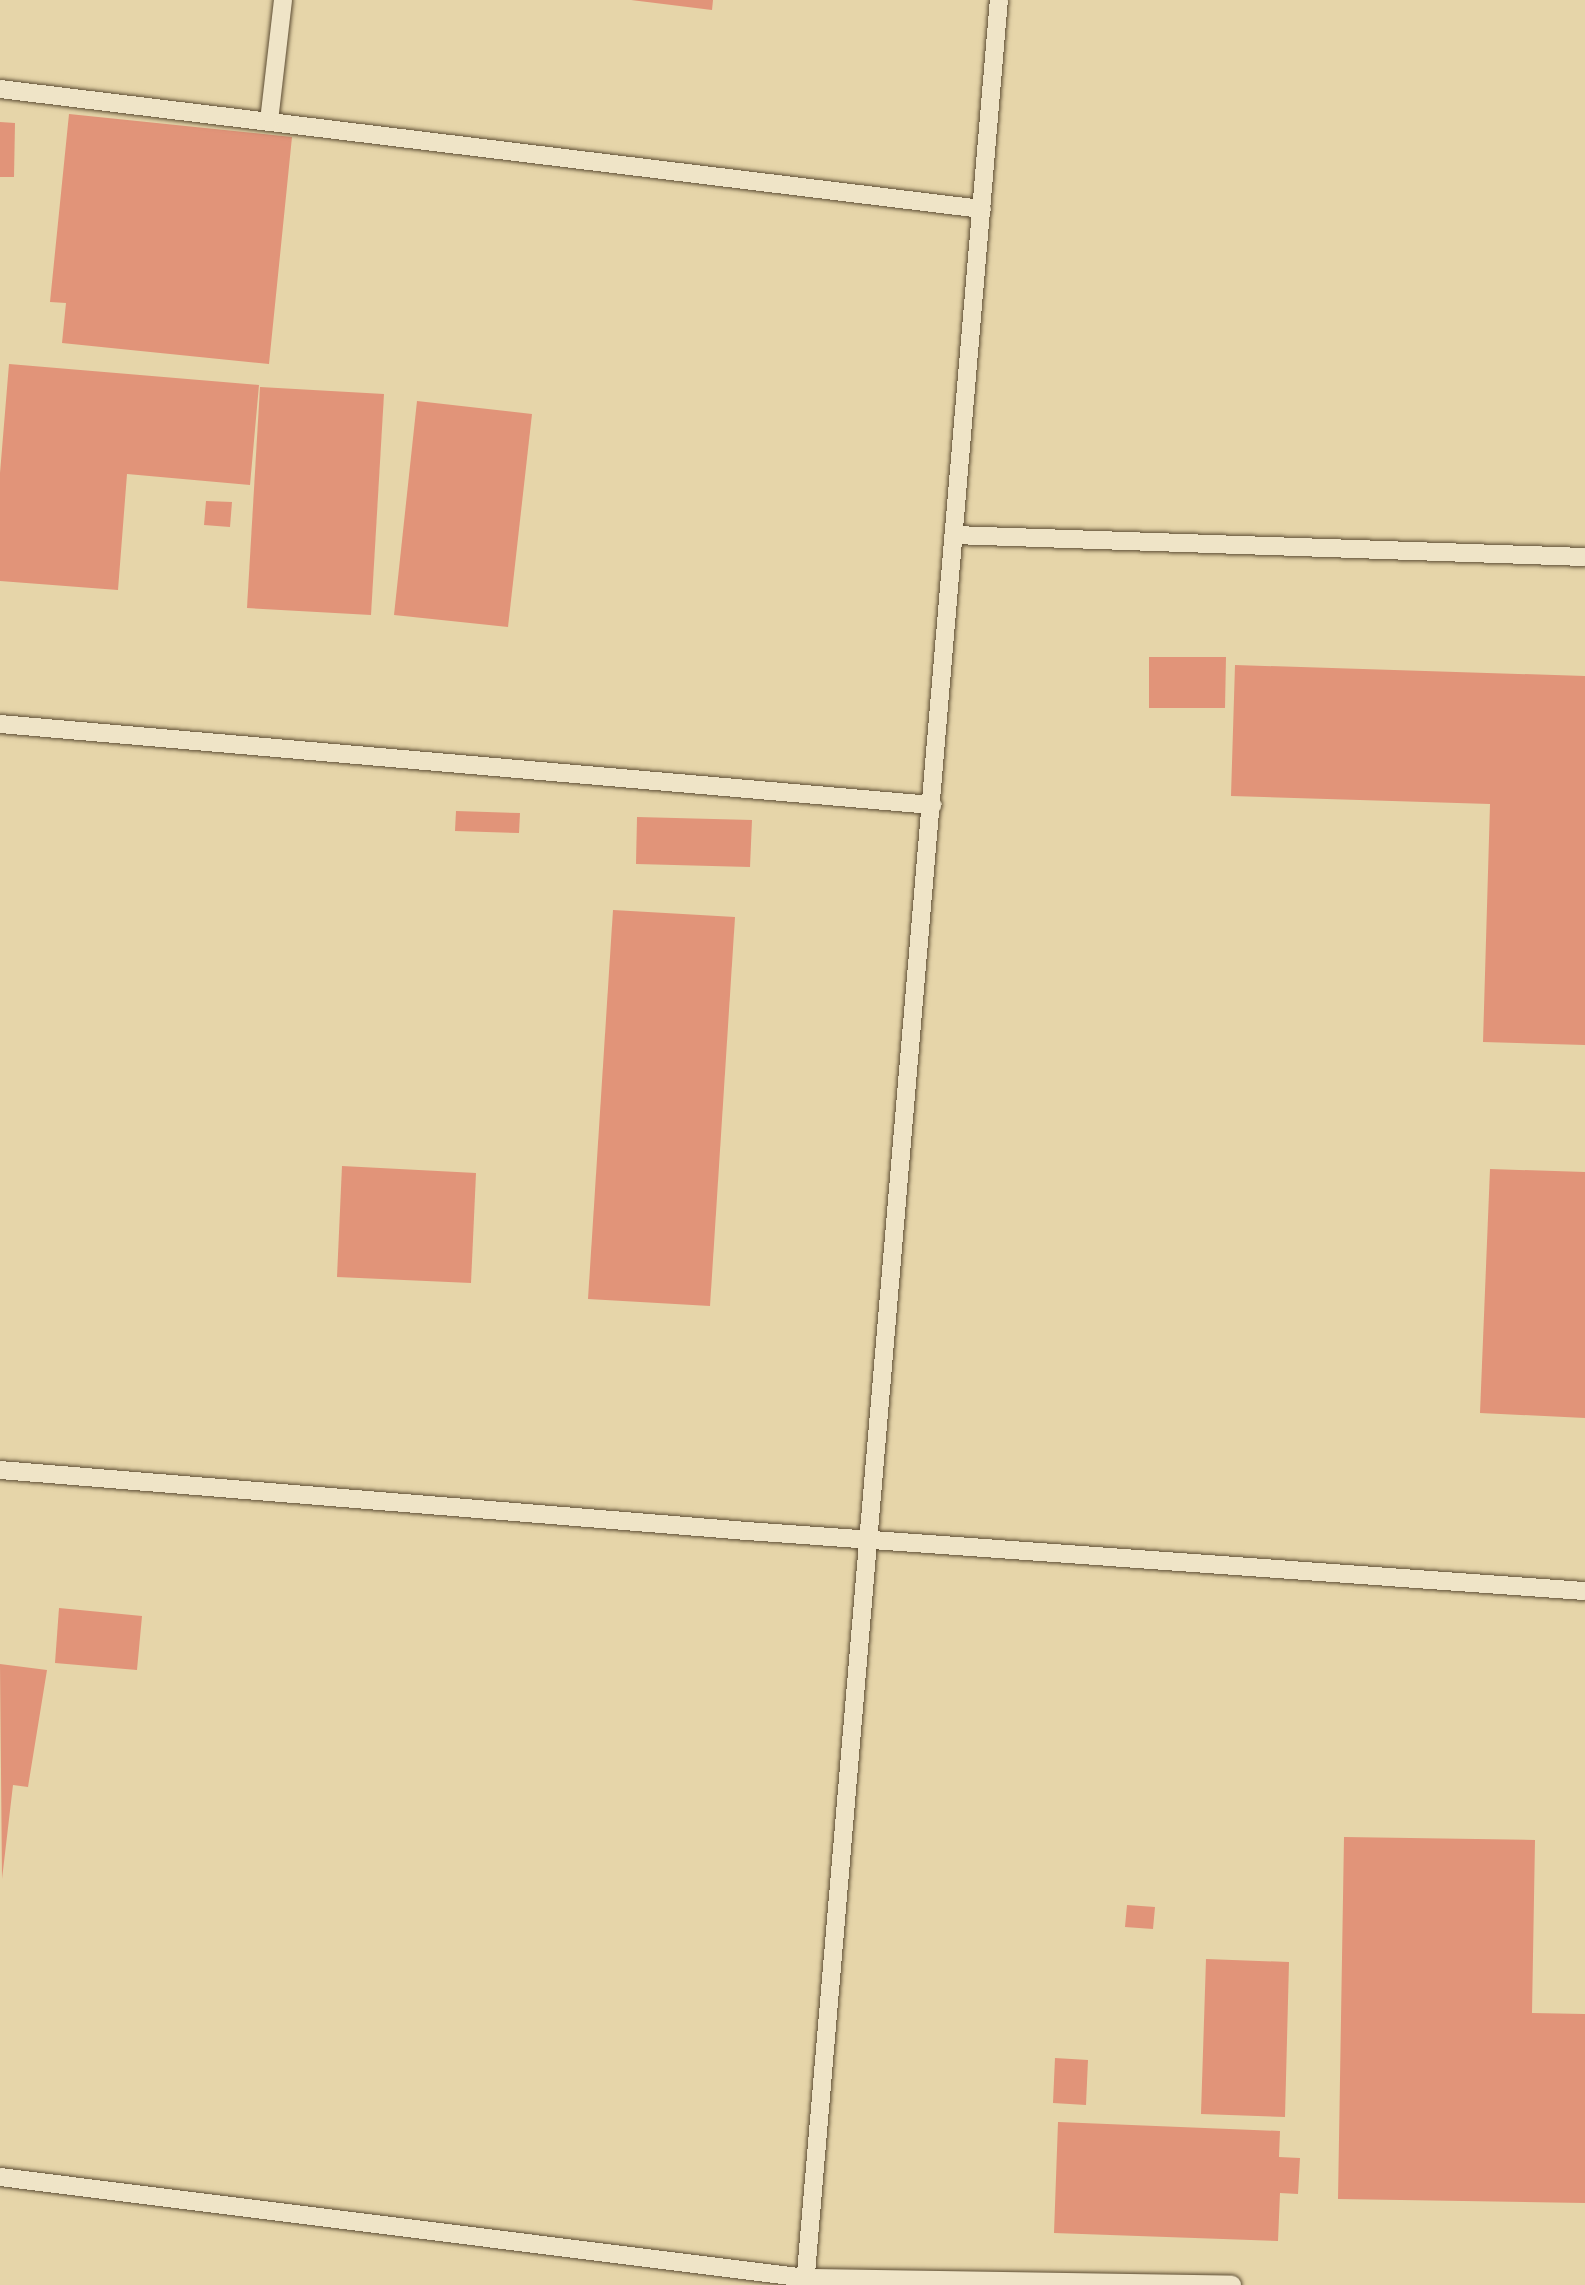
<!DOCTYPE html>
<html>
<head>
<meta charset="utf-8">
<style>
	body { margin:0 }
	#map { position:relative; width:1585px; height:2285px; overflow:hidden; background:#e6d5a9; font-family:"IM FELL English",serif }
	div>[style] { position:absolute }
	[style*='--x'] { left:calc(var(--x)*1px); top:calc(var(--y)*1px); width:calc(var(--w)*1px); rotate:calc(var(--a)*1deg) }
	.building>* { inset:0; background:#e19479 }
	.roads { filter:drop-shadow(0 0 2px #5c4c33) drop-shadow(0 0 2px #5c4c33) }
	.service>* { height:18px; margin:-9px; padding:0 9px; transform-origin:9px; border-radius:9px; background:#efe4c7 }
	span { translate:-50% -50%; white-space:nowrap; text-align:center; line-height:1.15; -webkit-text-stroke:7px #efe4c7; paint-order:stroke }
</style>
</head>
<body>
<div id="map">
	<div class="building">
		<div style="clip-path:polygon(631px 0,713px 0,712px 10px)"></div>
		<div style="clip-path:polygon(69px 114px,292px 137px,269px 364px,62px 343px,66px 303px,50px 302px)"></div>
		<div style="clip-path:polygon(0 122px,15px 123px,14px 177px,0 177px)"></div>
		<div style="clip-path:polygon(9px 364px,259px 385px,250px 485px,127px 474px,118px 590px,0 581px,0 473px)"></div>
		<div style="clip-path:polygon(260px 387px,384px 394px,371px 615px,247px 608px)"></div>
		<div style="clip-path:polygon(417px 401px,532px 414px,508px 627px,394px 615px)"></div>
		<div style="clip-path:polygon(206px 501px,232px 502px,230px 527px,204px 525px)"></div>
		<div style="clip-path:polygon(1149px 657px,1226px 657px,1225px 708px,1149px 708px)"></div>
		<div style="clip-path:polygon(1235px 665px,1585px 676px,1585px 1045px,1483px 1042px,1490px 804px,1231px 796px)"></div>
		<div style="clip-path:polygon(456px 811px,520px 813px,519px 833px,455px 831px)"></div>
		<div style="clip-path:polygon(637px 817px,752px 820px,750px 867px,636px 864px)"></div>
		<div style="clip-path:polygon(613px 910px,735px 917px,710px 1306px,588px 1299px)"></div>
		<div style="clip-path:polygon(342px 1166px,476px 1173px,471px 1283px,337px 1277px)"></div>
		<div style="clip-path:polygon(1490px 1169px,1585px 1172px,1585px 1418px,1480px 1413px)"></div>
		<div style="clip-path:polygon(59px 1608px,142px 1616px,137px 1670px,55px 1663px)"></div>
		<div style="clip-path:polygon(0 1664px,47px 1670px,28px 1787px,13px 1785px,2px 1879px)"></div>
		<div style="clip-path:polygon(1344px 1837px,1535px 1840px,1532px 2013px,1585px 2014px,1585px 2203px,1338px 2199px)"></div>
		<div style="clip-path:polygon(1127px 1905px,1155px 1907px,1153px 1929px,1125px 1927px)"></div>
		<div style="clip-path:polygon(1206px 1959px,1289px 1962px,1285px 2117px,1201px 2114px)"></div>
		<div style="clip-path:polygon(1055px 2058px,1088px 2060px,1086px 2105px,1053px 2103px)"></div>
		<div style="clip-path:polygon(1058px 2122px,1280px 2131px,1279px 2157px,1300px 2158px,1298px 2194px,1280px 2193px,1278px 2241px,1054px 2233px)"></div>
	</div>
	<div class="roads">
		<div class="service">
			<div style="--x:0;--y:89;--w:989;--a:6.97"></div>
			<div style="--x:269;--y:121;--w:122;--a:-83.4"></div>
			<div style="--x:954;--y:535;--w:631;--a:2"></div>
			<div style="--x:0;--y:724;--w:936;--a:4.97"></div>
			<div style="--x:0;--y:1470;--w:749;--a:4.67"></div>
			<div style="--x:747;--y:1531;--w:840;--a:4.1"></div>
			<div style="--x:0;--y:2177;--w:812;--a:7.14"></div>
			<div style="--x:806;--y:2278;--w:426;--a:0.9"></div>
			<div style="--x:805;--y:2285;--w:2293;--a:-85.15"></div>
		</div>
	</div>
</div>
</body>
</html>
